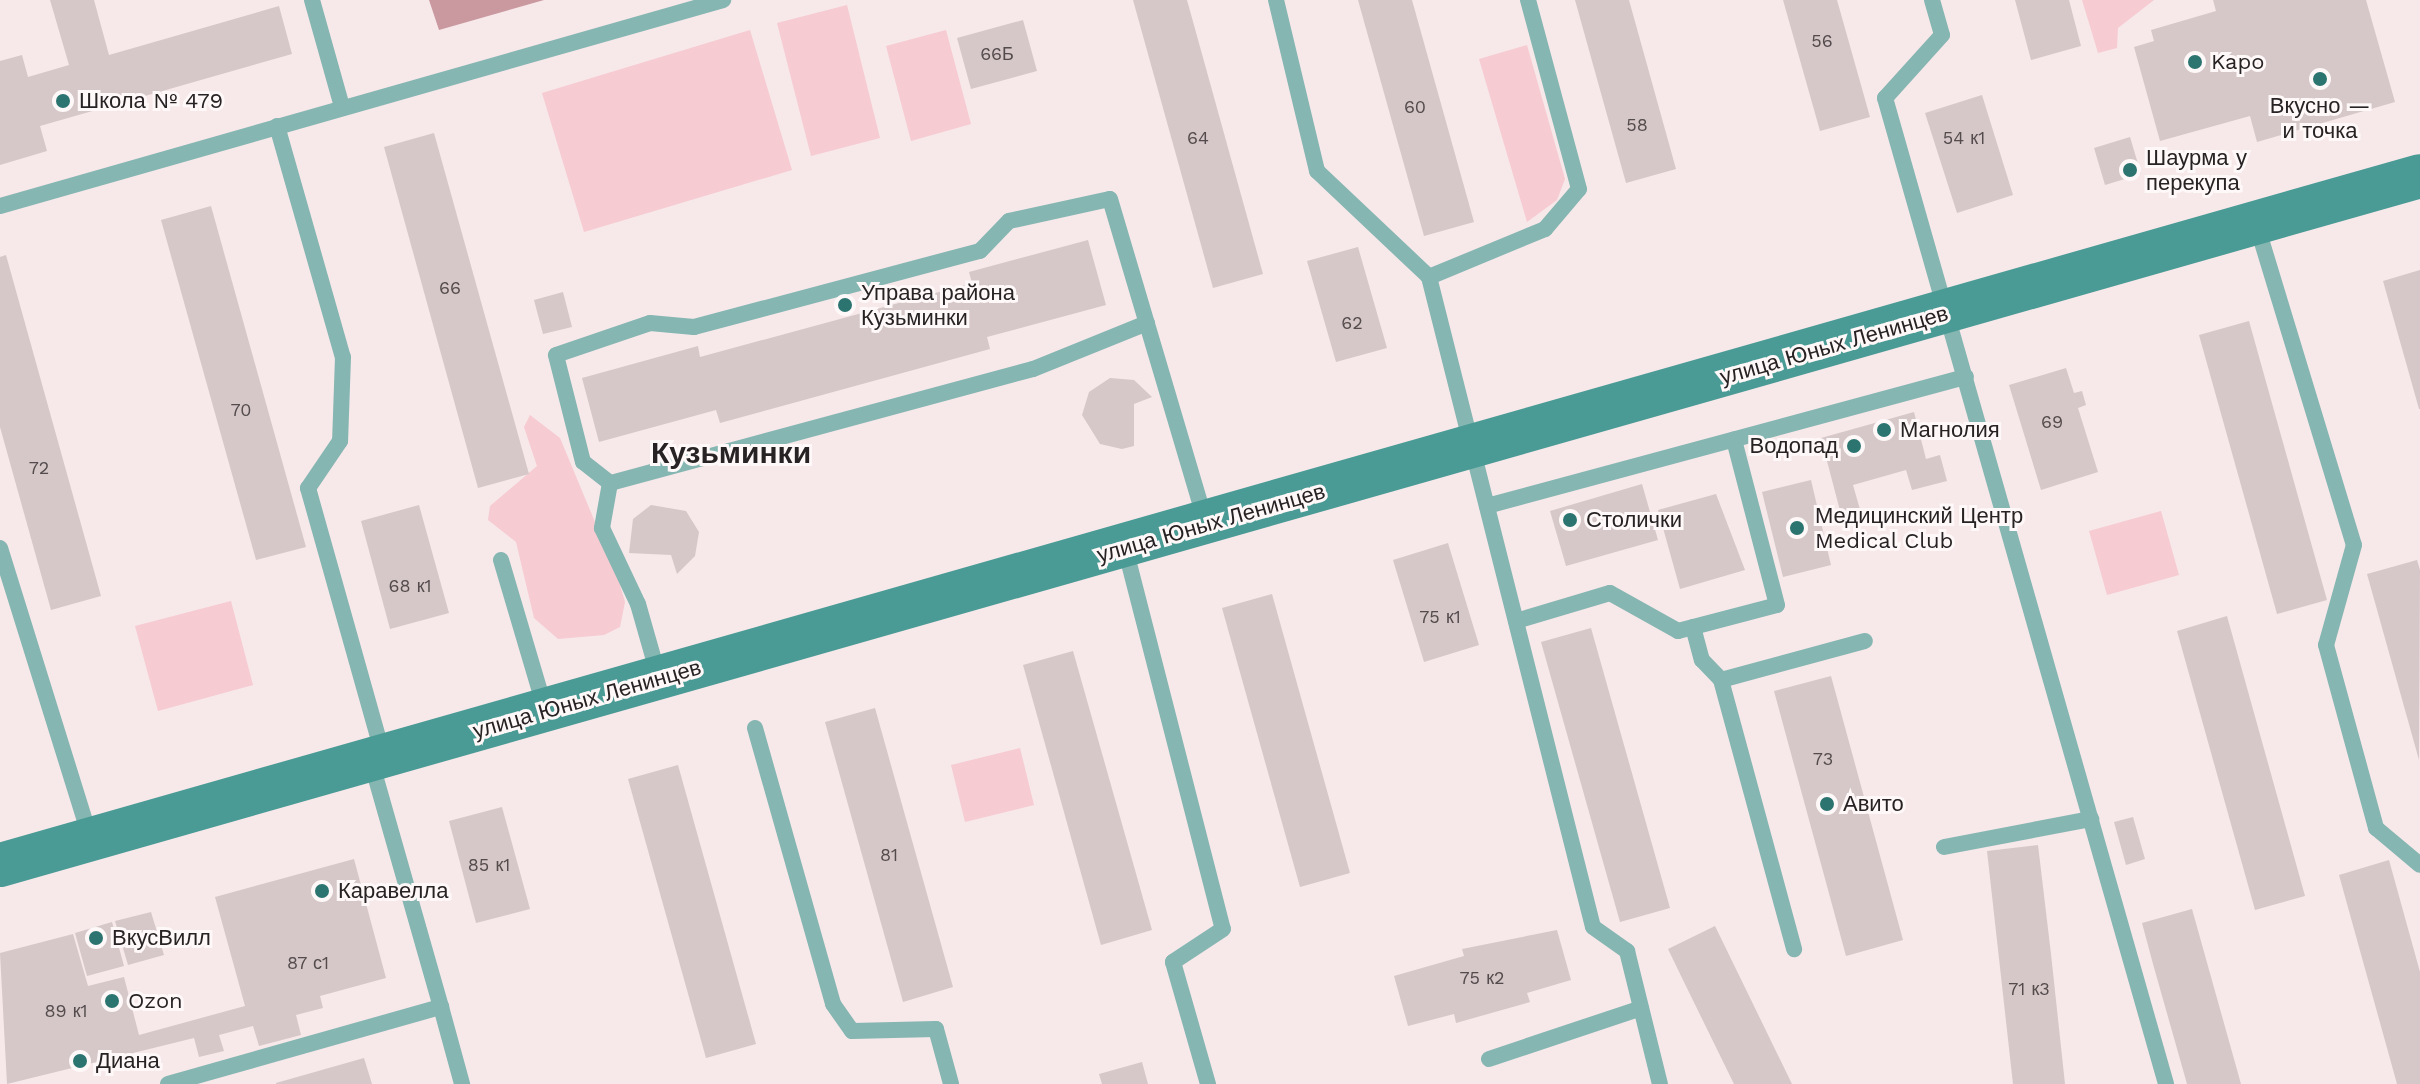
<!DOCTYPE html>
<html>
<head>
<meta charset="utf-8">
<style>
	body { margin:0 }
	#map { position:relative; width:2420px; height:1084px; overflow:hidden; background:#f7e8ea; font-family:"Work Sans",sans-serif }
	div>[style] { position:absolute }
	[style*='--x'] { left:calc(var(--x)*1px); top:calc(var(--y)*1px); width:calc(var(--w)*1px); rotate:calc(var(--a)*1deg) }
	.green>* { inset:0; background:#f6cbd1 }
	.forest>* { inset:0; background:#c9999f }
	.building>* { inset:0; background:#d6c7c8 }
	.lane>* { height:16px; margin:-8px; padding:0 8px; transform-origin:8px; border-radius:8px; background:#85b6b2 }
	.secondary>* { height:44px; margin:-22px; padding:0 22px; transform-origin:22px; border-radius:22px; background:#4a9b95 }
	.dots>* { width:22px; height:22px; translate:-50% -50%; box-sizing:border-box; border:4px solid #fef8f8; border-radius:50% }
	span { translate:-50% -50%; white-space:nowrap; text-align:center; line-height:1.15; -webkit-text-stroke:6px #fef8f8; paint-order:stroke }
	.number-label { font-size:18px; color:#534b4c }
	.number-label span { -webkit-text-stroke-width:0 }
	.poi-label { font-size:22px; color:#272223 }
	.left { translate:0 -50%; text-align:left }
	.right { translate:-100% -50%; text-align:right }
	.street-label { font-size:22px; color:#272223 }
	.district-label { font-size:30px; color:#272223; font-weight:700 }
</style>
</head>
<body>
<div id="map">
	<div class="green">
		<div style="clip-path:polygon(2082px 0,2154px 0,2118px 28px,2117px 48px,2098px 53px)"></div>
		<div style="clip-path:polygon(847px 5px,880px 138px,811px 156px,777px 23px)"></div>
		<div style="clip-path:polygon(750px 30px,792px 170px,584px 232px,542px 93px)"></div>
		<div style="clip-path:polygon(946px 30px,971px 124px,911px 141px,886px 46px)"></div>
		<div style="clip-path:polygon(1527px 45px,1565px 179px,1557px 200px,1527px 222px,1479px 59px)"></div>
		<div style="clip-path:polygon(530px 415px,560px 438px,617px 575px,625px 602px,620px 627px,604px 635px,558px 639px,534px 618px,516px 542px,488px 520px,490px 506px,537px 466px,524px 427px)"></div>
		<div style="clip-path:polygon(2161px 511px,2179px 575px,2107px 595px,2089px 531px)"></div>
		<div style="clip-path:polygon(231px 601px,253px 685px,158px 711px,135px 626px)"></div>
		<div style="clip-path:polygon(1020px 748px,1034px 805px,965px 822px,951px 765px)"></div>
	</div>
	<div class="forest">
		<div style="clip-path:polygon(429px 0,544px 0,439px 30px)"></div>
	</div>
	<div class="building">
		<div style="clip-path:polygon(50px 0,94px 0,109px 55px,279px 6px,292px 54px,40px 126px,47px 151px,0 165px,0 61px,22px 55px,28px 77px,69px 65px)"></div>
		<div style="clip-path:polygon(1133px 0,1187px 0,1263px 274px,1213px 288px)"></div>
		<div style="clip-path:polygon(1358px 0,1412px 0,1474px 222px,1424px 236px)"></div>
		<div style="clip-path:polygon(1575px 0,1629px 0,1676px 169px,1626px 183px)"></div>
		<div style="clip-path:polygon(1783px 0,1837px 0,1870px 117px,1820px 131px)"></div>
		<div style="clip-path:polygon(2015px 0,2069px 0,2081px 46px,2031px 60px)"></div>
		<div style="clip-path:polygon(2213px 0,2366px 0,2395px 102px,2257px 142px,2250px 116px,2160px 141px,2134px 47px,2154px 41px,2151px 30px,2216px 11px)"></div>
		<div style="clip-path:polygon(1023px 20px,1037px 71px,971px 89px,957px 38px)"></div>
		<div style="clip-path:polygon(1982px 95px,2013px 195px,1957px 213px,1925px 113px)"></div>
		<div style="clip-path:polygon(434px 133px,529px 474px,478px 488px,384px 147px)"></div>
		<div style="clip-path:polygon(2130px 137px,2141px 174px,2105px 185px,2094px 148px)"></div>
		<div style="clip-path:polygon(211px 206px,306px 547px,256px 560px,161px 220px)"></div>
		<div style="clip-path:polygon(1088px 240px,1106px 305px,987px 337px,990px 349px,720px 423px,716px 410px,599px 442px,582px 378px,698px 346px,700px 357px,972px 283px,969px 272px)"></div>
		<div style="clip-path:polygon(1358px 247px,1387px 348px,1336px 362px,1307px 261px)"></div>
		<div style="clip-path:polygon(6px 255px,101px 596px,51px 610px,0 427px,0 257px)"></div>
		<div style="clip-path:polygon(2420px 270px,2420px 409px,2419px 409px,2383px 281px)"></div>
		<div style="clip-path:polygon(563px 292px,572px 327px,543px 334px,534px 300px)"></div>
		<div style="clip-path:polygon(2249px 321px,2327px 600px,2277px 614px,2199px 335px)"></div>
		<div style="clip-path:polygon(2066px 368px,2074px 393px,2082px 391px,2086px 405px,2078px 408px,2098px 472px,2041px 490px,2009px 385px)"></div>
		<div style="clip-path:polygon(1110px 378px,1134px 380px,1152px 397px,1134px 404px,1134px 446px,1122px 449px,1100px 444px,1082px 415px,1089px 392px)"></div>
		<div style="clip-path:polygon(1914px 412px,1926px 459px,1940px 455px,1947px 481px,1912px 490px,1906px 470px,1853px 485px,1863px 520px,1844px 526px,1821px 438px)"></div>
		<div style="clip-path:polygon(1811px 480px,1831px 565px,1783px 577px,1762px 492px)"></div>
		<div style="clip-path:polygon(1642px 484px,1658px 540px,1566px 566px,1550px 511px)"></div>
		<div style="clip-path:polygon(1716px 494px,1745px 570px,1680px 589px,1658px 510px)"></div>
		<div style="clip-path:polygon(419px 505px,449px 613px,390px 629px,361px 521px)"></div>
		<div style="clip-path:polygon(651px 505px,686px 511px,699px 532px,695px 556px,677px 574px,671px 555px,629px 553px,633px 519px)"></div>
		<div style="clip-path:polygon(1448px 543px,1479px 645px,1424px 662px,1393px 560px)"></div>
		<div style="clip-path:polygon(2417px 560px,2420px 570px,2419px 760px,2367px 574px)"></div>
		<div style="clip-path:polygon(1272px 594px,1350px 873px,1300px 887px,1222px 608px)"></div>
		<div style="clip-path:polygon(2227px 616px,2305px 896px,2255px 910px,2177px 631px)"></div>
		<div style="clip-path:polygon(1591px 628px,1670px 908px,1620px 922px,1541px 642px)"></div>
		<div style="clip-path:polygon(1073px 651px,1152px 930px,1101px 945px,1023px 665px)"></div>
		<div style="clip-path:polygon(1831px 676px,1903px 940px,1846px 956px,1774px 691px)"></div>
		<div style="clip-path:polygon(875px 708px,953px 987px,903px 1002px,825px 722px)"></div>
		<div style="clip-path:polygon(678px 765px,756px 1044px,706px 1058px,628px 779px)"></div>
		<div style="clip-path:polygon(502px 807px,530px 909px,476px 923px,449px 821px)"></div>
		<div style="clip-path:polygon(2133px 817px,2145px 859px,2126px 865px,2114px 822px)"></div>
		<div style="clip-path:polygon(2038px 845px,2051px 954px,2065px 1084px,2013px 1084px,1987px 851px)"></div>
		<div style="clip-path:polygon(354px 859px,386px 978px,320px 996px,323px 1008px,296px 1015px,301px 1035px,259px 1046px,253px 1026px,219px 1035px,224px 1051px,199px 1057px,194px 1038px,7px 1084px,0 953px,73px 934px,88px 986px,124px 977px,139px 1035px,245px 1006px,215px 897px)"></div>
		<div style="clip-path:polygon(2389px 860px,2420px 972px,2420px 1084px,2397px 1084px,2339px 875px)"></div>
		<div style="clip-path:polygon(2192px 909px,2241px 1084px,2187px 1084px,2153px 964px,2142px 923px)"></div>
		<div style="clip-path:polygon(151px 912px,164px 955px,128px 965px,115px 921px)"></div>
		<div style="clip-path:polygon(112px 922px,124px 966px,87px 976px,75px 933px)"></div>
		<div style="clip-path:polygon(1715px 926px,1792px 1084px,1734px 1084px,1683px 980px,1668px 949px)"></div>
		<div style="clip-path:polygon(1557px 930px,1571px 980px,1527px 993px,1530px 1002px,1456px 1023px,1454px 1014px,1408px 1026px,1394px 976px,1464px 956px,1462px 949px)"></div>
		<div style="clip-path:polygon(364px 1058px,372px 1084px,276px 1084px,276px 1083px)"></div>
		<div style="clip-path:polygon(1142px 1062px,1148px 1084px,1102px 1084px,1099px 1074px)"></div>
	</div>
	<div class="lane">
		<div style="--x:312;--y:0;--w:111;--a:74.3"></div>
		<div style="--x:1276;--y:0;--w:176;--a:76.5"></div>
		<div style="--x:1317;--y:171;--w:154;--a:43.4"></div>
		<div style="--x:1429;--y:277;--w:670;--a:75.84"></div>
		<div style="--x:1593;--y:927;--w:42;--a:35.2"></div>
		<div style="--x:1627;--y:951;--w:137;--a:76.1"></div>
		<div style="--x:1932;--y:0;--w:36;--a:74"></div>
		<div style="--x:1942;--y:35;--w:85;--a:132.1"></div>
		<div style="--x:1885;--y:98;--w:1025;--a:74.09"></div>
		<div style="--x:277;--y:126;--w:240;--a:74.1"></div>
		<div style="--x:343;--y:357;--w:84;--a:92"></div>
		<div style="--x:340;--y:441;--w:57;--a:124.2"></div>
		<div style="--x:308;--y:488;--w:276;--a:74.3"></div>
		<div style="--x:0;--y:206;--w:752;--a:-15.9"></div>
		<div style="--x:2257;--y:226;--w:333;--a:73.1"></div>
		<div style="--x:2354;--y:545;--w:104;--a:105.6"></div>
		<div style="--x:2326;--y:645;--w:190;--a:74.7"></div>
		<div style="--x:2376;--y:828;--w:57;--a:40.1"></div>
		<div style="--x:1429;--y:277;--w:126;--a:-22.5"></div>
		<div style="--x:1545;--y:229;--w:52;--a:-49.6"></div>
		<div style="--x:1579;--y:189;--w:196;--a:-105.1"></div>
		<div style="--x:1147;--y:323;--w:123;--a:158"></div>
		<div style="--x:1033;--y:369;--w:438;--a:164.9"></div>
		<div style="--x:610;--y:483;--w:34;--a:-142"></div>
		<div style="--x:583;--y:462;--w:110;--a:-104.2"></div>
		<div style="--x:556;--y:355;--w:99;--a:-18.8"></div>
		<div style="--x:650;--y:323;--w:44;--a:5.2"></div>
		<div style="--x:694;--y:327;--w:296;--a:-14.9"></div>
		<div style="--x:980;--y:251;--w:42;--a:-46"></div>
		<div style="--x:1009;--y:221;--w:103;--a:-12.3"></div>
		<div style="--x:1110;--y:199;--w:334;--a:73.5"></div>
		<div style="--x:610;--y:483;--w:46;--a:100.1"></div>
		<div style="--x:602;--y:528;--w:84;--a:64.7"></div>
		<div style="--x:638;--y:604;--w:73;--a:74.1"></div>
		<div style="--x:1487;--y:506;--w:496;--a:-15.1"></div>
		<div style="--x:0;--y:548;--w:303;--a:72.7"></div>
		<div style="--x:1125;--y:548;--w:393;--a:75.6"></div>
		<div style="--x:1223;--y:929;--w:60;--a:146.6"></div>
		<div style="--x:1173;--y:962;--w:127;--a:74"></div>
		<div style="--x:501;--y:560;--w:155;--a:73.5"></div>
		<div style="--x:1516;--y:621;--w:98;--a:-16.6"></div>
		<div style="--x:1610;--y:593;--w:78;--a:29.2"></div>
		<div style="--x:1678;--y:631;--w:102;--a:-14.7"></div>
		<div style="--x:1777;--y:605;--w:171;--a:-104.6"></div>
		<div style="--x:1693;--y:627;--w:34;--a:75"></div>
		<div style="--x:1702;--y:660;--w:28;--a:46"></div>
		<div style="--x:1721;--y:680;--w:279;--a:74.8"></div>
		<div style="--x:1721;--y:680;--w:149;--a:-15.2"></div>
		<div style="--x:755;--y:728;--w:287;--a:74.2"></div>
		<div style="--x:833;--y:1004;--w:33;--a:55"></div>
		<div style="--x:852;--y:1031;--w:84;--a:-1.4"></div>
		<div style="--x:936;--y:1029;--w:57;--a:74.7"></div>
		<div style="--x:1944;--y:847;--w:150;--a:-10.8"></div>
		<div style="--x:441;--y:1007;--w:80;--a:74.7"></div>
		<div style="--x:1489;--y:1059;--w:160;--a:-18.5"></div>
		<div style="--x:168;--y:1084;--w:284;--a:-15.8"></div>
		<div style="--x:441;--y:1007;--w:256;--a:-105.9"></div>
	</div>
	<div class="secondary">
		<div style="--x:0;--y:865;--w:2516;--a:-15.89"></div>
	</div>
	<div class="dots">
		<div style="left:2195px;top:62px;background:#2b7470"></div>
		<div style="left:2320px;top:79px;background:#2b7470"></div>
		<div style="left:63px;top:101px;background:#2b7470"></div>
		<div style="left:2130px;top:170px;background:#2b7470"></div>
		<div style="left:845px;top:305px;background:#2b7470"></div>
		<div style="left:1884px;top:430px;background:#2b7470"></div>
		<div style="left:1854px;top:446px;background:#2b7470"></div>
		<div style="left:1570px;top:520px;background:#2b7470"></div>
		<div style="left:1797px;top:528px;background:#2b7470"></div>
		<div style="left:1827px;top:804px;background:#2b7470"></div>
		<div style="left:322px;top:891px;background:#2b7470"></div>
		<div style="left:96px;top:938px;background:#2b7470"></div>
		<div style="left:112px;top:1001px;background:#2b7470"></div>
		<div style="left:80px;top:1061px;background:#2b7470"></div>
	</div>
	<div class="number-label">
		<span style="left:1822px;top:41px">56</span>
		<span style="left:997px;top:54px">66Б</span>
		<span style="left:1415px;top:107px">60</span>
		<span style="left:1637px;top:125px">58</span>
		<span style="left:1198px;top:138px">64</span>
		<span style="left:1964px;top:138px">54 к1</span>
		<span style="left:450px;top:288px">66</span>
		<span style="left:1352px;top:323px">62</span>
		<span style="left:241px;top:410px">70</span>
		<span style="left:2052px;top:422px">69</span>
		<span style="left:39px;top:468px">72</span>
		<span style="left:410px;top:586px">68 к1</span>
		<span style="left:1440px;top:617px">75 к1</span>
		<span style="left:1823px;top:759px">73</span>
		<span style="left:889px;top:855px">81</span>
		<span style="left:489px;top:865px">85 к1</span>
		<span style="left:308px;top:963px">87 с1</span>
		<span style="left:1482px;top:978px">75 к2</span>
		<span style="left:2029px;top:989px">71 к3</span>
		<span style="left:66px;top:1011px">89 к1</span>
	</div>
	<div class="poi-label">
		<span class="left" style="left:2211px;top:62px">Kapo</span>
		<span class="left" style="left:79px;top:101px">Школа № 479</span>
		<span style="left:2320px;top:118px">Вкусно —<br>и точка</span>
		<span class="left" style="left:2146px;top:170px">Шаурма у<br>перекупа</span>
		<span class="left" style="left:861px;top:305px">Управа района<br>Кузьминки</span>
		<span class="left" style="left:1900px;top:430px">Магнолия</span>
		<span class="right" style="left:1838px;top:446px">Водопад</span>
		<span class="left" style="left:1815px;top:528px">Медицинский Центр<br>Medical Club</span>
		<span class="left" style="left:1586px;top:520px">Столички</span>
		<span class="left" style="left:1843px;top:804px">Авито</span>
		<span class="left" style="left:338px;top:891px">Каравелла</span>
		<span class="left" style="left:112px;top:938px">ВкусВилл</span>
		<span class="left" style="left:128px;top:1001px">Ozon</span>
		<span class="left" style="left:96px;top:1061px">Диана</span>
	</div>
	<div class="street-label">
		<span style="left:1834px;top:345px;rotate:-16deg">улица Юных Ленинцев</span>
		<span style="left:1211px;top:523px;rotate:-16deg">улица Юных Ленинцев</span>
		<span style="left:587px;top:699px;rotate:-16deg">улица Юных Ленинцев</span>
	</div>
	<div class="district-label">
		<span style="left:731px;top:453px">Кузьминки</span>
	</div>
</div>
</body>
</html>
